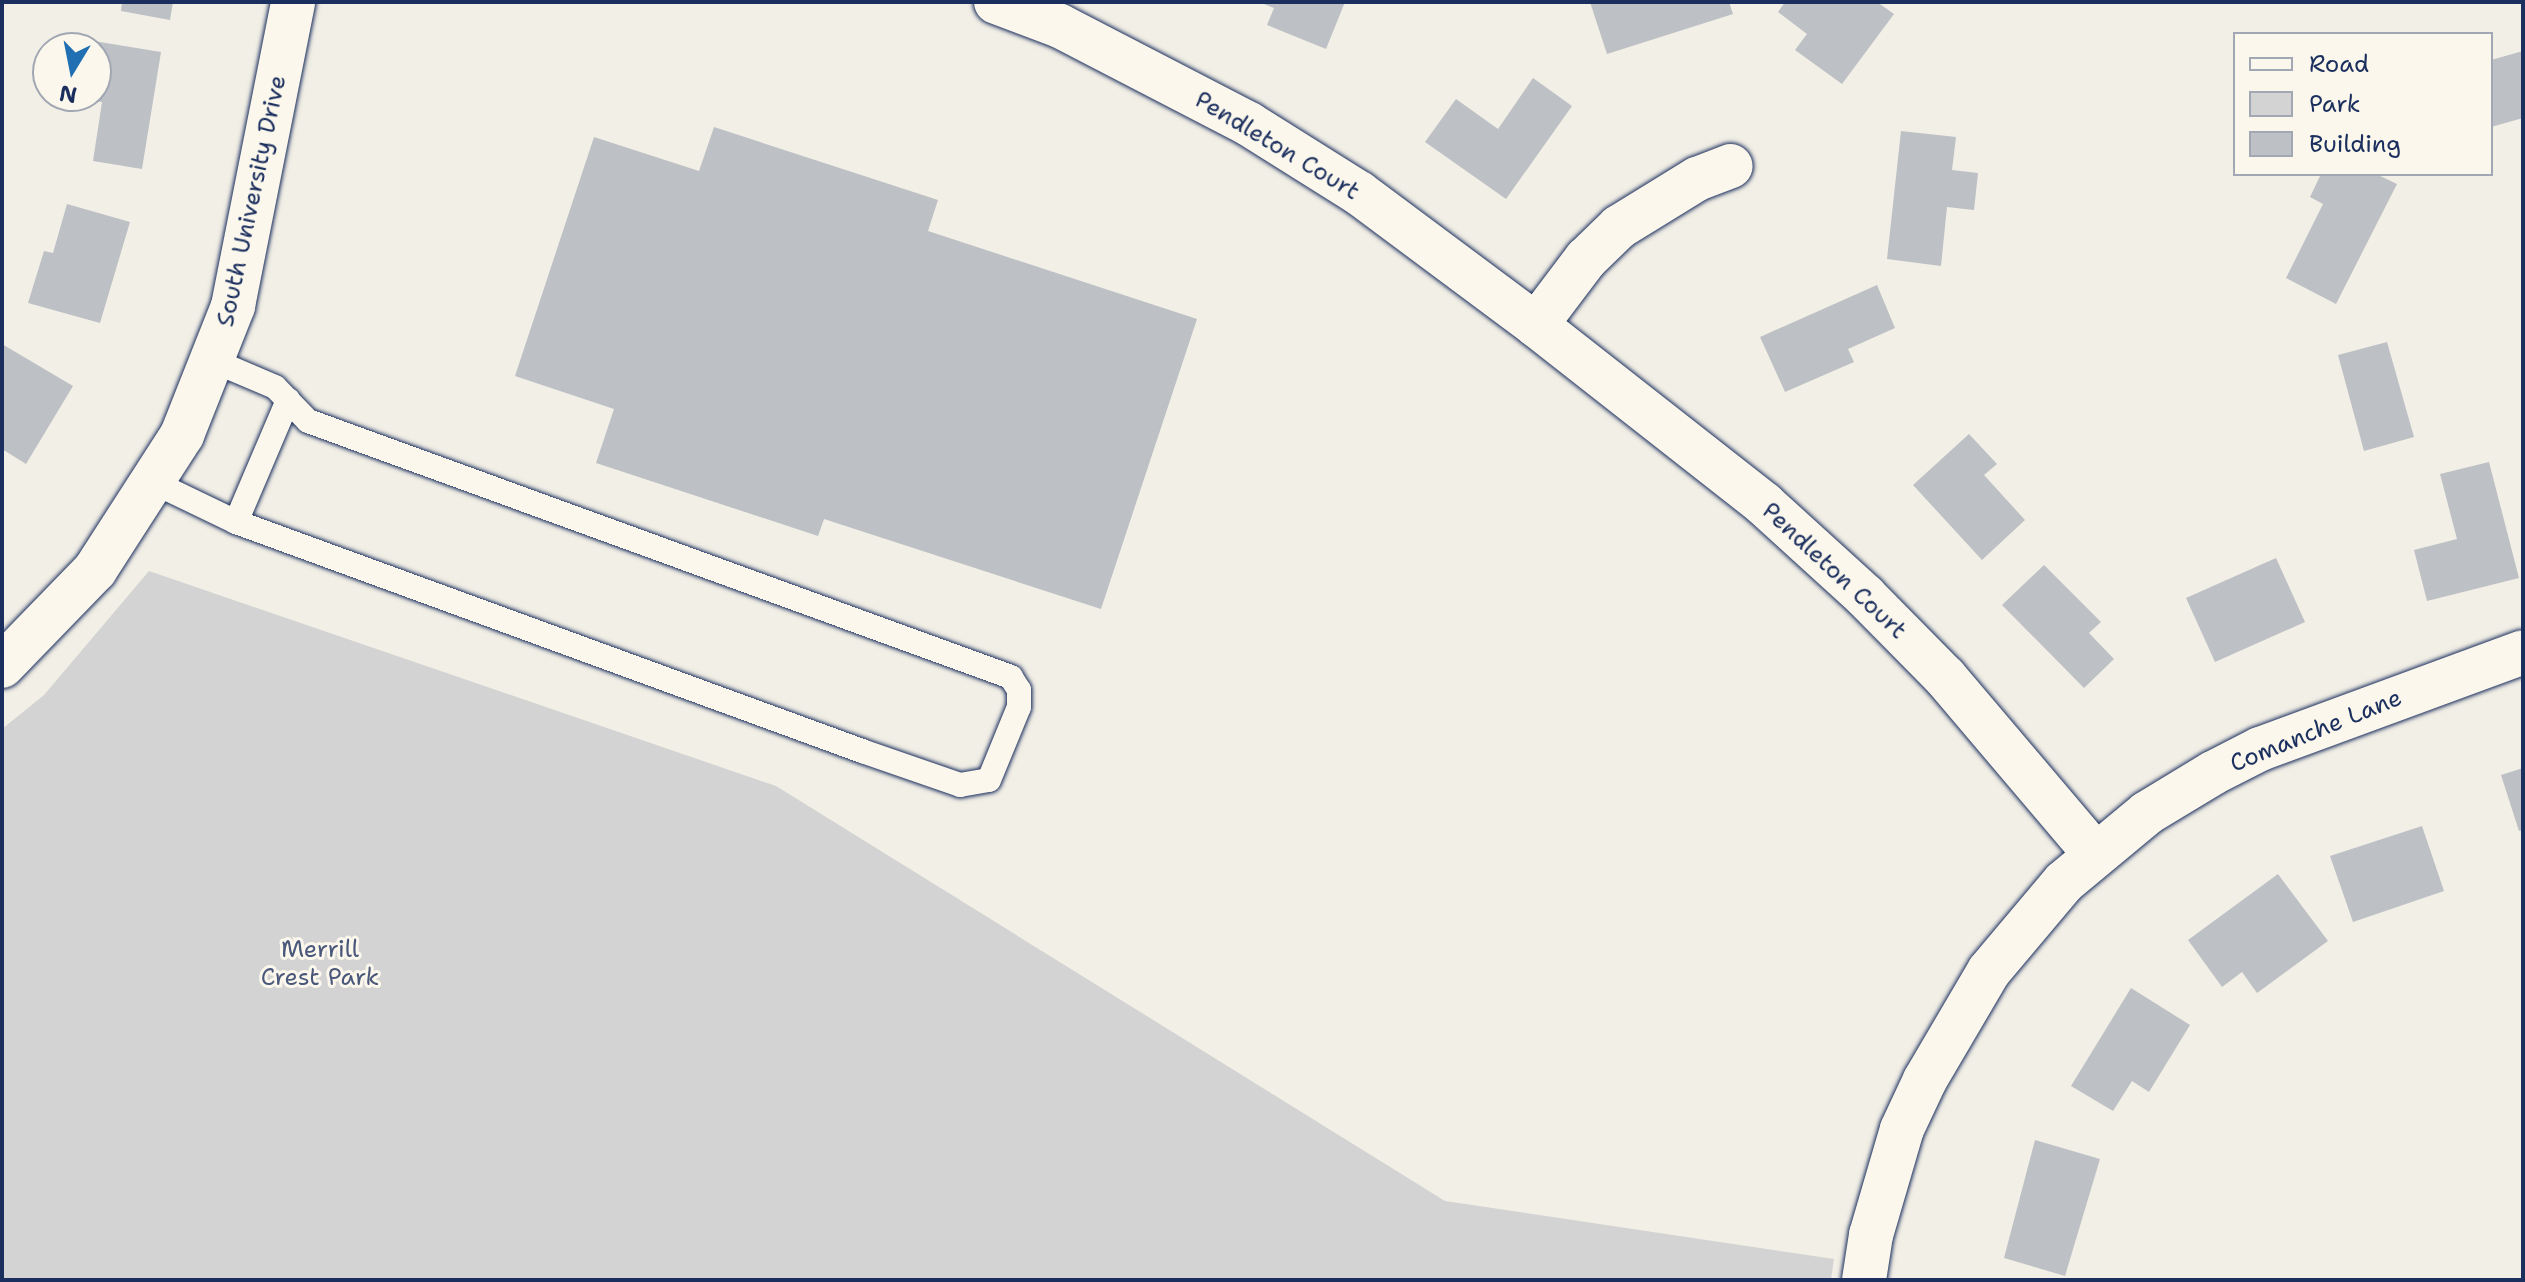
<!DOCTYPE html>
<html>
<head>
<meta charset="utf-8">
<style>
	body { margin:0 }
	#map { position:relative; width:2525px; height:1282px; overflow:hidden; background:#f2efe6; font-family:"Shantell Sans",sans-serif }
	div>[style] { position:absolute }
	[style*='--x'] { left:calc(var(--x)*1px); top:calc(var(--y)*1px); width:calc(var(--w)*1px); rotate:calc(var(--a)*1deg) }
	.green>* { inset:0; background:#d2d3d2 }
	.building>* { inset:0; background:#bdc0c4 }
	.roads { filter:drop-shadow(0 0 2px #1b2f5e) drop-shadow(0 0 2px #1b2f5e) }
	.lane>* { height:24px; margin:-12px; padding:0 12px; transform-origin:12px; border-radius:12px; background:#fbf7ec }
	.street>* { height:44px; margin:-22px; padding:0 22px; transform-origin:22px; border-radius:22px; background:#fbf7ec }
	span { translate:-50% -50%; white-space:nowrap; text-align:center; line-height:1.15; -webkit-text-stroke:6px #fbf7ec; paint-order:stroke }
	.street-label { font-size:24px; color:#1b2f5e }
	.park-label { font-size:24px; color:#49587b }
	.frame { position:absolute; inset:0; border:4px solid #1b2f5e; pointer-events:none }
	.legend { position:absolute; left:2233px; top:32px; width:260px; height:144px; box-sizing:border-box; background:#fbf7ec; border:2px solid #a1a7b3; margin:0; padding:10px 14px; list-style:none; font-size:24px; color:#1b2f5e }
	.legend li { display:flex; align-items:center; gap:16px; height:40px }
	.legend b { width:40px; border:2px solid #a1a7b3 }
	.north { position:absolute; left:32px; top:32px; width:80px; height:80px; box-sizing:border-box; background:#fbf7ec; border:2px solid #a1a7b3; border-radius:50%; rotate:190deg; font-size:22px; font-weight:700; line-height:32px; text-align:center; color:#1b2f5e }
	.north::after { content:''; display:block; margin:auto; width:28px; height:36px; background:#1f6fb2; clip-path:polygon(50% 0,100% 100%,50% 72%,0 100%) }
</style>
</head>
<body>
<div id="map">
	<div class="green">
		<div style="clip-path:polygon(149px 571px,776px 786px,1445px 1201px,1834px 1259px,1831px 1280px,2px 1280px,2px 729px,44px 695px)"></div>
	</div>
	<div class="building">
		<div style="clip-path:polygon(122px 2px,173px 2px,170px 20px,121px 11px)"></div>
		<div style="clip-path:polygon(1259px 2px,1345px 2px,1326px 49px,1267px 25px,1274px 8px)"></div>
		<div style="clip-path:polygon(1590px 2px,1729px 2px,1733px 14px,1607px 54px)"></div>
		<div style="clip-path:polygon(1785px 2px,1877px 2px,1894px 14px,1842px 84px,1795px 50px,1807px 34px,1778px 12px)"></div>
		<div style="clip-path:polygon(63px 36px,161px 52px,142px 169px,93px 161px,102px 102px,77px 98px,96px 96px,96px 48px,61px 48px)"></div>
		<div style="clip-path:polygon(2523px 51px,2523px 118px,2491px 127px,2491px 60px)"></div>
		<div style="clip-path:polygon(1533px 78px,1572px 106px,1506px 199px,1425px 142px,1456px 99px,1498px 129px)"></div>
		<div style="clip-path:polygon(714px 127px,938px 200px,928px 231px,1197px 319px,1101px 609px,824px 519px,818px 536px,596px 463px,614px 409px,515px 376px,594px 137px,699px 171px)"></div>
		<div style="clip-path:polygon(1901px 131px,1956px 137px,1952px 170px,1978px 173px,1974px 210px,1947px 207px,1941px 266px,1887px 259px)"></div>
		<div style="clip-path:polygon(2321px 174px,2376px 174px,2397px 184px,2336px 304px,2286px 278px,2323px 204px,2310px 197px)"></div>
		<div style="clip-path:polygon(67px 204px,130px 222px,100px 323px,28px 303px,44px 251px,53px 253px)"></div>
		<div style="clip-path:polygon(1877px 285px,1895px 328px,1848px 349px,1854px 362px,1785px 392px,1760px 337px)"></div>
		<div style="clip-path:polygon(2387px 342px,2414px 437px,2364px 451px,2338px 355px)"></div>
		<div style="clip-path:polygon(2px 344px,73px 386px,26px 464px,2px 449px)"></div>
		<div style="clip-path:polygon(1969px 434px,1997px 464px,1984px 475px,2025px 520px,1982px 560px,1913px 485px)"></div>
		<div style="clip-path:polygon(2489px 462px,2519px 578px,2427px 601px,2414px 550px,2457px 539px,2440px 474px)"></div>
		<div style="clip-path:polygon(2276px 558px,2305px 622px,2215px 662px,2186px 598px)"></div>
		<div style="clip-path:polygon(2044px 565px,2101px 622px,2089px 633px,2114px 659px,2084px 688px,2002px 605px)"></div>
		<div style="clip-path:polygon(2523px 768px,2523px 830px,2519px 831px,2501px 775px)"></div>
		<div style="clip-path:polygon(2422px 826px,2444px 891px,2353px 922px,2330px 856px)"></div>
		<div style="clip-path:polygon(2278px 874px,2328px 941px,2257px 993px,2242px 972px,2222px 987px,2188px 940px)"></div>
		<div style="clip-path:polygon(2131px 988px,2190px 1025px,2149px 1092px,2132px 1081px,2113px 1111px,2071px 1086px)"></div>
		<div style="clip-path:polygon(2035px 1140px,2100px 1159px,2065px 1276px,2004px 1258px)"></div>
	</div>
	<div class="roads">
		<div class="lane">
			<div style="--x:155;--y:483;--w:90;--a:25.7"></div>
			<div style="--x:236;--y:522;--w:667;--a:20.09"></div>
			<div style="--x:862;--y:751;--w:104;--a:19.1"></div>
			<div style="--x:960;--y:785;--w:29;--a:-10"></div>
			<div style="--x:989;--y:780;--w:79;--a:-67.7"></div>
			<div style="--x:1019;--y:707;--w:17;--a:-90"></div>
			<div style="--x:1019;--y:690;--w:15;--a:-122"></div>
			<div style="--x:1011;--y:677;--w:748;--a:-159.99"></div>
			<div style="--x:308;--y:421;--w:47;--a:-134.1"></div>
			<div style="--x:275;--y:387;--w:66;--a:-156.9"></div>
			<div style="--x:236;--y:522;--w:133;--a:-66.9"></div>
		</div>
		<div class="street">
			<div style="--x:996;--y:2;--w:68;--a:20.6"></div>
			<div style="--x:1060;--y:26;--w:213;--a:27.4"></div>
			<div style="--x:1249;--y:124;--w:130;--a:32.1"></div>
			<div style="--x:1359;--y:193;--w:221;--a:36.7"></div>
			<div style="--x:1536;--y:325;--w:290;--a:38.1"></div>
			<div style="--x:1764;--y:504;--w:137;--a:42.3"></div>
			<div style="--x:1865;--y:596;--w:114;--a:45.4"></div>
			<div style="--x:1945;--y:677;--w:232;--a:49.7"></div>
			<div style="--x:1536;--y:325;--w:83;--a:-52.9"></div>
			<div style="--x:1586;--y:259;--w:46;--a:-44.1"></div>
			<div style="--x:1619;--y:227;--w:92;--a:-31.6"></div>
			<div style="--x:1697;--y:179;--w:36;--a:-21"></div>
			<div style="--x:2;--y:666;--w:134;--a:-45.9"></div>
			<div style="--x:95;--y:570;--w:161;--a:-57.2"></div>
			<div style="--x:182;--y:435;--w:139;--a:-68.4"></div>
			<div style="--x:233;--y:306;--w:310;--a:-78.8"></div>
			<div style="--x:1864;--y:1280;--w:46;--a:-81.2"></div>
			<div style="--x:1871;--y:1235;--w:110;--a:-73.7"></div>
			<div style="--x:1902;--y:1129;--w:54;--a:-64.9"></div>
			<div style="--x:1925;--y:1080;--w:126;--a:-59.6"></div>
			<div style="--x:1989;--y:971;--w:116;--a:-49.9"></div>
			<div style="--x:2064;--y:882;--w:108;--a:-39.7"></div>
			<div style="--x:2147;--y:813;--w:77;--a:-31.2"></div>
			<div style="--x:2213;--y:773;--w:53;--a:-27.1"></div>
			<div style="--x:2260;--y:749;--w:280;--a:-20.2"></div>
		</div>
	</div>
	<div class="street-label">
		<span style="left:1277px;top:146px;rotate:31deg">Pendleton Court</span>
		<span style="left:252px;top:201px;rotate:-78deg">South University Drive</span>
		<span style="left:1834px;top:571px;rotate:43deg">Pendleton Court</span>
		<span style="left:2316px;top:731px;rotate:-22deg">Comanche Lane</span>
	</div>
	<div class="park-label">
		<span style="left:320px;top:964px">Merrill<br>Crest Park</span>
	</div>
	<div class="frame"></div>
	<ul class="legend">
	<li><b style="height:10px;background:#fbf7ec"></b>Road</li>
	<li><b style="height:22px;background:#d2d3d2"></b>Park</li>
	<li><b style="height:22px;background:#bdc0c4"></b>Building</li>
	</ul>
	<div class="north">N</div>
</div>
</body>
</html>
